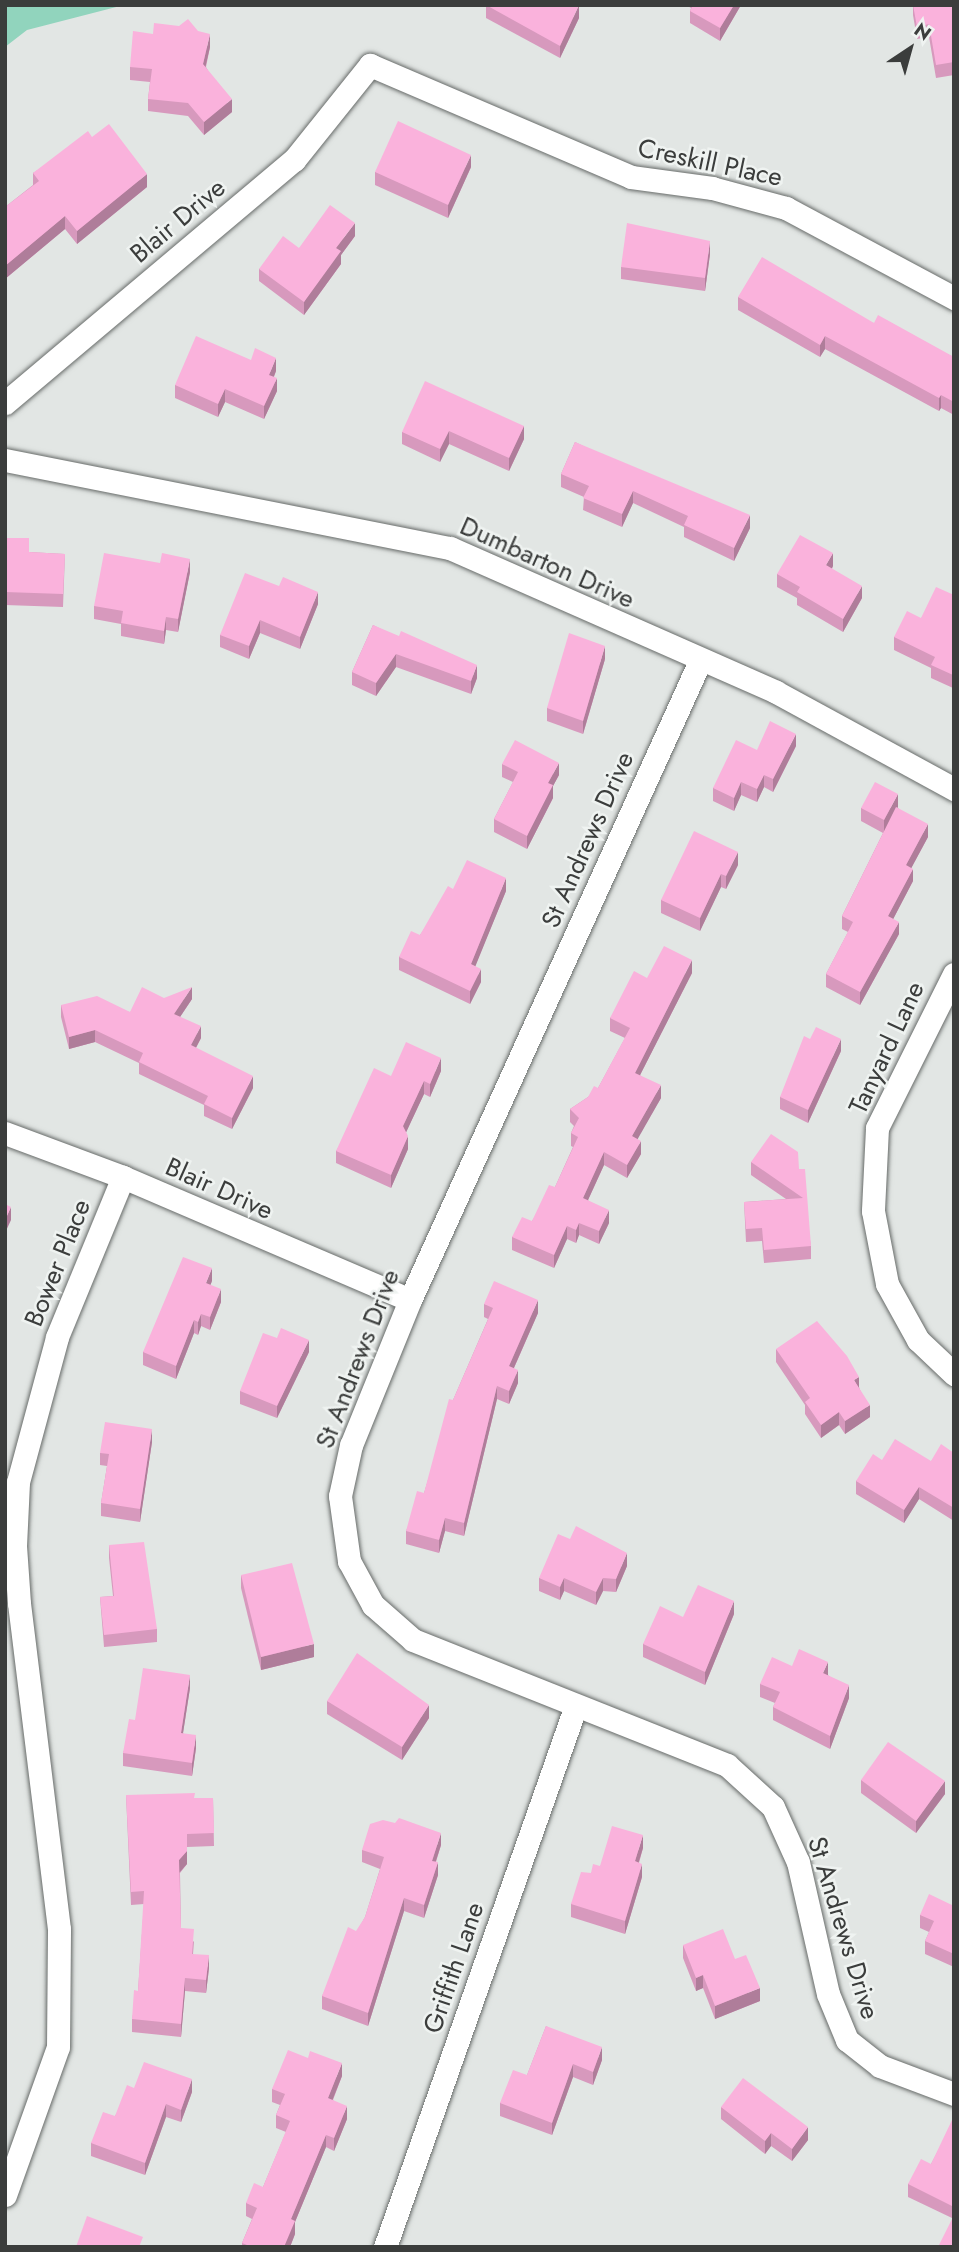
<!DOCTYPE html>
<html>
<head>
<meta charset="utf-8">
<style>
	body { margin:0 }
	#map { position:relative; width:959px; height:2252px; overflow:hidden; background:#e2e6e4; font-family:Jost,sans-serif }
	div>[style] { position:absolute }
	[style*='--x'] { left:calc(var(--x)*1px); top:calc(var(--y)*1px); width:calc(var(--w)*1px); rotate:calc(var(--a)*1deg) }
	.green>* { inset:0; background:#91d4bd }
	.roads { filter:drop-shadow(0 0 2px #676b69) drop-shadow(0 0 2px #676b69) }
	.street>* { height:23px; margin:-11.5px; padding:0 11.5px; transform-origin:11.5px; border-radius:11.5px; background:#fff }
	.wall>* { inset:0; background:#d799bd }
	.shaded-wall>* { inset:0; background:#af7d9a }
	.building>* { inset:0; background:#fab2dc }
	span { translate:-50% -50%; white-space:nowrap; text-align:center; line-height:1.15; -webkit-text-stroke:5px #eff3f1; paint-order:stroke }
	.street-label { font-size:26px; color:#3b3d3c }
	.frame { position:absolute; inset:0; border:7px solid #3b3d3c; pointer-events:none }
	.north { position:absolute; left:875px; top:14px; width:70px; height:70px; -webkit-text-stroke:5px #eff3f1; paint-order:stroke; rotate:36deg; font-size:19px; font-weight:700; line-height:28px; text-align:center; color:#3b3d3c }
	.north::after { content:''; display:block; margin:auto; width:24px; height:32px; background:#3b3d3c; clip-path:polygon(50% 0,100% 100%,50% 72%,0 100%) }
</style>
</head>
<body>
<div id="map">
	<div class="green">
		<div style="clip-path:polygon(5px 5px,124px 5px,27px 30px,5px 47px)"></div>
	</div>
	<div class="roads">
		<div class="street">
			<div style="--x:5;--y:403;--w:378;--a:-40.1"></div>
			<div style="--x:294;--y:160;--w:122;--a:-51.3"></div>
			<div style="--x:370;--y:65;--w:284;--a:23.2"></div>
			<div style="--x:631;--y:177;--w:82;--a:7.7"></div>
			<div style="--x:712;--y:188;--w:77;--a:15.1"></div>
			<div style="--x:786;--y:208;--w:191;--a:28.2"></div>
			<div style="--x:5;--y:460;--w:454;--a:11.2"></div>
			<div style="--x:450;--y:548;--w:356;--a:23.8"></div>
			<div style="--x:776;--y:692;--w:203;--a:28.6"></div>
			<div style="--x:700;--y:661;--w:702;--a:114.41"></div>
			<div style="--x:410;--y:1300;--w:157;--a:112.1"></div>
			<div style="--x:351;--y:1445;--w:52;--a:102.2"></div>
			<div style="--x:340;--y:1496;--w:66;--a:82.1"></div>
			<div style="--x:349;--y:1561;--w:50;--a:61.4"></div>
			<div style="--x:373;--y:1605;--w:53;--a:41.2"></div>
			<div style="--x:413;--y:1640;--w:338;--a:21.7"></div>
			<div style="--x:727;--y:1765;--w:62;--a:42.4"></div>
			<div style="--x:773;--y:1807;--w:60;--a:65.6"></div>
			<div style="--x:798;--y:1862;--w:135;--a:77.2"></div>
			<div style="--x:828;--y:1994;--w:50;--a:67.6"></div>
			<div style="--x:847;--y:2040;--w:42;--a:38.2"></div>
			<div style="--x:880;--y:2066;--w:79;--a:20.7"></div>
			<div style="--x:954;--y:974;--w:172;--a:116.6"></div>
			<div style="--x:877;--y:1128;--w:83;--a:92.8"></div>
			<div style="--x:873;--y:1211;--w:74;--a:79.1"></div>
			<div style="--x:887;--y:1284;--w:64;--a:61"></div>
			<div style="--x:918;--y:1340;--w:50;--a:43.4"></div>
			<div style="--x:5;--y:1133;--w:126;--a:20.4"></div>
			<div style="--x:123;--y:1177;--w:312;--a:23.2"></div>
			<div style="--x:5;--y:2195;--w:157;--a:-70.3"></div>
			<div style="--x:58;--y:2047;--w:118;--a:-89.5"></div>
			<div style="--x:59;--y:1929;--w:328;--a:-97"></div>
			<div style="--x:19;--y:1603;--w:57;--a:-94"></div>
			<div style="--x:15;--y:1546;--w:64;--a:-87.3"></div>
			<div style="--x:18;--y:1482;--w:150;--a:-74.9"></div>
			<div style="--x:57;--y:1337;--w:173;--a:-67.6"></div>
			<div style="--x:385;--y:2247;--w:572;--a:-70.58"></div>
		</div>
	</div>
	<div class="wall">
		<div style="clip-path:polygon(486px 5px,579px 18px,560px 58px,486px 18px)"></div>
		<div style="clip-path:polygon(686px 5px,741px 5px,720px 41px,690px 23px,690px 11px,691px 8px)"></div>
		<div style="clip-path:polygon(913px 5px,954px 5px,954px 75px,936px 78px,929px 37px,917px 39px,913px 15px)"></div>
		<div style="clip-path:polygon(210px 47px,206px 67px,232px 112px,204px 135px,188px 116px,148px 111px,148px 99px,150px 82px,130px 80px,130px 67px)"></div>
		<div style="clip-path:polygon(92px 137px,147px 187px,77px 244px,65px 229px,5px 279px,5px 207px,33px 185px,33px 173px)"></div>
		<div style="clip-path:polygon(471px 167px,448px 218px,375px 185px,375px 172px)"></div>
		<div style="clip-path:polygon(355px 236px,341px 255px,341px 264px,304px 315px,259px 281px,259px 269px,299px 248px)"></div>
		<div style="clip-path:polygon(710px 254px,705px 291px,621px 279px,621px 267px)"></div>
		<div style="clip-path:polygon(738px 297px,874px 323px,954px 357px,954px 415px,941px 408px,939px 411px,825px 349px,820px 357px,738px 310px)"></div>
		<div style="clip-path:polygon(276px 371px,274px 377px,277px 391px,264px 419px,225px 402px,218px 417px,175px 398px,175px 385px)"></div>
		<div style="clip-path:polygon(524px 426px,524px 439px,509px 471px,449px 444px,440px 462px,402px 444px,402px 432px)"></div>
		<div style="clip-path:polygon(575px 442px,750px 528px,734px 561px,684px 537px,684px 527px,633px 503px,622px 527px,583px 510px,584px 497px,561px 487px,561px 474px)"></div>
		<div style="clip-path:polygon(5px 538px,29px 552px,65px 554px,63px 607px,5px 605px)"></div>
		<div style="clip-path:polygon(833px 566px,832px 569px,862px 598px,843px 632px,797px 605px,797px 598px,777px 587px,777px 574px)"></div>
		<div style="clip-path:polygon(190px 572px,178px 632px,166px 630px,164px 644px,121px 636px,121px 624px,94px 619px,94px 606px)"></div>
		<div style="clip-path:polygon(279px 586px,318px 604px,300px 649px,260px 633px,249px 659px,220px 647px,220px 635px)"></div>
		<div style="clip-path:polygon(954px 595px,954px 686px,953px 688px,931px 678px,931px 668px,894px 650px,894px 637px)"></div>
		<div style="clip-path:polygon(373px 625px,477px 678px,471px 694px,396px 667px,376px 696px,352px 685px,352px 672px)"></div>
		<div style="clip-path:polygon(605px 659px,583px 734px,547px 721px,547px 708px)"></div>
		<div style="clip-path:polygon(796px 746px,773px 792px,764px 787px,757px 802px,741px 795px,734px 811px,713px 801px,713px 788px,757px 750px)"></div>
		<div style="clip-path:polygon(502px 764px,559px 775px,553px 786px,553px 798px,527px 849px,494px 832px,494px 819px,513px 782px,502px 777px)"></div>
		<div style="clip-path:polygon(861px 808px,898px 808px,928px 837px,911px 868px,913px 881px,893px 919px,899px 934px,860px 1005px,826px 987px,826px 974px,848px 932px,842px 929px,842px 916px,883px 833px,861px 821px)"></div>
		<div style="clip-path:polygon(738px 865px,726px 889px,721px 887px,700px 931px,661px 913px,661px 900px)"></div>
		<div style="clip-path:polygon(453px 889px,506px 891px,475px 966px,481px 982px,470px 1004px,399px 970px,399px 957px,420px 935px)"></div>
		<div style="clip-path:polygon(692px 973px,640px 1075px,661px 1098px,637px 1139px,641px 1154px,627px 1178px,604px 1165px,588px 1200px,609px 1223px,599px 1244px,579px 1235px,576px 1243px,567px 1239px,554px 1268px,512px 1250px,512px 1237px,532px 1221px,555px 1187px,573px 1147px,571px 1146px,571px 1133px,574px 1126px,570px 1122px,570px 1109px,588px 1097px,598px 1088px,625px 1038px,610px 1031px,610px 1018px,647px 978px)"></div>
		<div style="clip-path:polygon(164px 998px,192px 999px,180px 1017px,201px 1038px,196px 1048px,253px 1088px,232px 1129px,204px 1116px,204px 1105px,139px 1074px,139px 1063px,95px 1042px,69px 1049px,61px 1017px,61px 1005px,130px 1012px)"></div>
		<div style="clip-path:polygon(841px 1051px,808px 1123px,780px 1109px,780px 1097px)"></div>
		<div style="clip-path:polygon(441px 1071px,430px 1097px,424px 1094px,406px 1132px,408px 1149px,391px 1188px,336px 1163px,336px 1151px,391px 1076px)"></div>
		<div style="clip-path:polygon(751px 1162px,799px 1169px,811px 1246px,811px 1259px,764px 1263px,762px 1241px,746px 1242px,744px 1202px,786px 1199px,751px 1175px)"></div>
		<div style="clip-path:polygon(212px 1281px,210px 1285px,221px 1302px,210px 1330px,201px 1326px,198px 1335px,194px 1333px,176px 1379px,143px 1365px,143px 1352px)"></div>
		<div style="clip-path:polygon(484px 1304px,538px 1313px,514px 1368px,518px 1383px,509px 1404px,497px 1399px,464px 1536px,445px 1531px,439px 1553px,406px 1544px,406px 1531px,424px 1493px,453px 1400px,488px 1319px,484px 1317px)"></div>
		<div style="clip-path:polygon(776px 1349px,859px 1387px,870px 1417px,845px 1434px,839px 1425px,821px 1438px,805px 1414px,805px 1405px,776px 1362px)"></div>
		<div style="clip-path:polygon(309px 1352px,277px 1418px,240px 1404px,240px 1391px)"></div>
		<div style="clip-path:polygon(152px 1442px,140px 1522px,101px 1516px,101px 1503px,107px 1466px,100px 1465px,100px 1453px)"></div>
		<div style="clip-path:polygon(954px 1453px,954px 1521px,919px 1499px,904px 1523px,856px 1494px,856px 1481px,882px 1460px,931px 1461px)"></div>
		<div style="clip-path:polygon(109px 1545px,157px 1629px,157px 1642px,104px 1647px,100px 1597px,113px 1596px,109px 1558px)"></div>
		<div style="clip-path:polygon(627px 1566px,616px 1592px,603px 1591px,596px 1605px,564px 1591px,560px 1600px,539px 1591px,539px 1578px)"></div>
		<div style="clip-path:polygon(241px 1575px,314px 1657px,261px 1670px,241px 1588px)"></div>
		<div style="clip-path:polygon(734px 1614px,705px 1685px,643px 1657px,643px 1644px,683px 1617px)"></div>
		<div style="clip-path:polygon(792px 1666px,828px 1675px,849px 1698px,830px 1749px,773px 1720px,773px 1707px,775px 1703px,760px 1697px,760px 1684px)"></div>
		<div style="clip-path:polygon(190px 1688px,183px 1733px,196px 1748px,192px 1776px,123px 1766px,123px 1753px,135px 1720px)"></div>
		<div style="clip-path:polygon(327px 1701px,429px 1718px,402px 1760px,327px 1714px)"></div>
		<div style="clip-path:polygon(861px 1780px,945px 1794px,916px 1833px,861px 1793px)"></div>
		<div style="clip-path:polygon(126px 1795px,194px 1798px,213px 1798px,214px 1846px,187px 1847px,187px 1864px,180px 1873px,181px 1928px,194px 1942px,193px 1954px,209px 1968px,206px 1993px,185px 1991px,181px 2037px,132px 2032px,132px 2019px,138px 1991px,144px 1904px,131px 1905px)"></div>
		<div style="clip-path:polygon(441px 1845px,436px 1862px,438px 1875px,424px 1918px,404px 1911px,368px 2026px,322px 2009px,322px 1996px,365px 1917px,380px 1869px,362px 1862px,362px 1850px)"></div>
		<div style="clip-path:polygon(643px 1848px,639px 1863px,642px 1877px,625px 1934px,571px 1917px,571px 1904px,591px 1873px,600px 1866px)"></div>
		<div style="clip-path:polygon(954px 1906px,954px 1967px,925px 1954px,925px 1941px,929px 1932px,920px 1928px,920px 1915px)"></div>
		<div style="clip-path:polygon(683px 1945px,760px 2001px,715px 2019px,703px 1988px,696px 1991px,683px 1958px)"></div>
		<div style="clip-path:polygon(546px 2026px,602px 2060px,593px 2085px,573px 2077px,552px 2135px,500px 2116px,500px 2103px,527px 2075px)"></div>
		<div style="clip-path:polygon(342px 2076px,333px 2100px,347px 2119px,334px 2151px,326px 2147px,295px 2222px,295px 2234px,290px 2247px,242px 2247px,242px 2243px,252px 2219px,246px 2216px,246px 2203px,263px 2187px,286px 2132px,276px 2128px,276px 2115px,280px 2105px,272px 2102px,272px 2089px)"></div>
		<div style="clip-path:polygon(134px 2088px,192px 2092px,181px 2122px,166px 2117px,145px 2175px,91px 2156px,91px 2143px,115px 2116px)"></div>
		<div style="clip-path:polygon(721px 2107px,808px 2140px,792px 2161px,771px 2146px,765px 2154px,721px 2119px)"></div>
		<div style="clip-path:polygon(954px 2121px,954px 2247px,952px 2218px,908px 2197px,908px 2184px,931px 2164px)"></div>
	</div>
	<div class="shaded-wall">
		<div style="clip-path:polygon(579px 5px,579px 18px,560px 58px,560px 46px)"></div>
		<div style="clip-path:polygon(734px 5px,741px 5px,720px 41px,720px 28px)"></div>
		<div style="clip-path:polygon(210px 34px,210px 47px,203px 77px,203px 64px)"></div>
		<div style="clip-path:polygon(232px 99px,232px 112px,204px 135px,204px 122px)"></div>
		<div style="clip-path:polygon(471px 155px,471px 167px,448px 218px,448px 205px)"></div>
		<div style="clip-path:polygon(147px 174px,147px 187px,77px 244px,77px 231px)"></div>
		<div style="clip-path:polygon(65px 216px,65px 229px,5px 279px,5px 266px)"></div>
		<div style="clip-path:polygon(355px 223px,355px 236px,341px 255px,341px 264px,304px 315px,304px 302px,336px 248px)"></div>
		<div style="clip-path:polygon(710px 241px,710px 254px,705px 291px,705px 278px)"></div>
		<div style="clip-path:polygon(825px 336px,825px 349px,820px 357px,820px 345px)"></div>
		<div style="clip-path:polygon(276px 358px,276px 371px,269px 388px,269px 375px)"></div>
		<div style="clip-path:polygon(277px 378px,277px 391px,264px 419px,264px 406px)"></div>
		<div style="clip-path:polygon(225px 389px,225px 402px,218px 417px,218px 404px)"></div>
		<div style="clip-path:polygon(941px 395px,941px 408px,939px 411px,939px 398px)"></div>
		<div style="clip-path:polygon(524px 426px,524px 439px,509px 471px,509px 458px)"></div>
		<div style="clip-path:polygon(449px 431px,449px 444px,440px 462px,440px 449px)"></div>
		<div style="clip-path:polygon(633px 491px,633px 503px,622px 527px,622px 514px)"></div>
		<div style="clip-path:polygon(750px 515px,750px 528px,734px 561px,734px 548px)"></div>
		<div style="clip-path:polygon(833px 553px,833px 566px,826px 578px,826px 565px)"></div>
		<div style="clip-path:polygon(190px 559px,190px 572px,178px 632px,178px 619px)"></div>
		<div style="clip-path:polygon(862px 586px,862px 598px,843px 632px,843px 619px)"></div>
		<div style="clip-path:polygon(318px 592px,318px 604px,300px 649px,300px 637px)"></div>
		<div style="clip-path:polygon(166px 617px,166px 630px,164px 644px,164px 631px)"></div>
		<div style="clip-path:polygon(260px 620px,260px 633px,249px 659px,249px 646px)"></div>
		<div style="clip-path:polygon(605px 646px,605px 659px,583px 734px,583px 721px)"></div>
		<div style="clip-path:polygon(396px 654px,396px 667px,376px 696px,376px 683px)"></div>
		<div style="clip-path:polygon(477px 665px,477px 678px,471px 694px,471px 681px)"></div>
		<div style="clip-path:polygon(796px 734px,796px 746px,773px 792px,773px 779px)"></div>
		<div style="clip-path:polygon(559px 763px,559px 775px,553px 786px,553px 798px,527px 849px,527px 836px,548px 783px)"></div>
		<div style="clip-path:polygon(764px 775px,764px 787px,757px 802px,757px 789px)"></div>
		<div style="clip-path:polygon(741px 782px,741px 795px,734px 811px,734px 798px)"></div>
		<div style="clip-path:polygon(898px 794px,898px 807px,884px 833px,884px 820px)"></div>
		<div style="clip-path:polygon(928px 824px,928px 837px,906px 878px,906px 865px)"></div>
		<div style="clip-path:polygon(738px 852px,738px 865px,726px 889px,726px 876px)"></div>
		<div style="clip-path:polygon(913px 869px,913px 881px,888px 929px,888px 916px)"></div>
		<div style="clip-path:polygon(721px 874px,721px 887px,700px 931px,700px 918px)"></div>
		<div style="clip-path:polygon(506px 878px,506px 891px,471px 977px,471px 964px)"></div>
		<div style="clip-path:polygon(899px 922px,899px 934px,860px 1005px,860px 992px)"></div>
		<div style="clip-path:polygon(692px 960px,692px 973px,635px 1085px,635px 1073px)"></div>
		<div style="clip-path:polygon(481px 969px,481px 982px,470px 1004px,470px 991px)"></div>
		<div style="clip-path:polygon(192px 987px,192px 999px,174px 1026px,174px 1014px)"></div>
		<div style="clip-path:polygon(201px 1026px,201px 1038px,191px 1057px,191px 1045px)"></div>
		<div style="clip-path:polygon(95px 1030px,95px 1042px,69px 1049px,69px 1037px)"></div>
		<div style="clip-path:polygon(841px 1039px,841px 1051px,808px 1123px,808px 1110px)"></div>
		<div style="clip-path:polygon(441px 1058px,441px 1071px,430px 1097px,430px 1084px)"></div>
		<div style="clip-path:polygon(253px 1076px,253px 1088px,232px 1129px,232px 1118px)"></div>
		<div style="clip-path:polygon(424px 1081px,424px 1094px,403px 1139px,403px 1126px)"></div>
		<div style="clip-path:polygon(661px 1085px,661px 1098px,632px 1149px,632px 1136px)"></div>
		<div style="clip-path:polygon(408px 1136px,408px 1149px,391px 1188px,391px 1175px)"></div>
		<div style="clip-path:polygon(641px 1141px,641px 1154px,627px 1178px,627px 1165px)"></div>
		<div style="clip-path:polygon(604px 1152px,604px 1165px,583px 1211px,583px 1198px)"></div>
		<div style="clip-path:polygon(11px 1207px,11px 1220px,5px 1233px,5px 1220px)"></div>
		<div style="clip-path:polygon(609px 1210px,609px 1223px,599px 1244px,599px 1231px)"></div>
		<div style="clip-path:polygon(579px 1223px,579px 1235px,576px 1243px,576px 1230px)"></div>
		<div style="clip-path:polygon(567px 1226px,567px 1239px,554px 1268px,554px 1255px)"></div>
		<div style="clip-path:polygon(212px 1268px,212px 1281px,206px 1296px,206px 1283px)"></div>
		<div style="clip-path:polygon(221px 1289px,221px 1302px,210px 1330px,210px 1317px)"></div>
		<div style="clip-path:polygon(538px 1300px,538px 1313px,509px 1379px,509px 1366px)"></div>
		<div style="clip-path:polygon(201px 1314px,201px 1326px,198px 1335px,198px 1322px)"></div>
		<div style="clip-path:polygon(194px 1320px,194px 1333px,176px 1379px,176px 1366px)"></div>
		<div style="clip-path:polygon(309px 1340px,309px 1352px,277px 1418px,277px 1406px)"></div>
		<div style="clip-path:polygon(518px 1370px,518px 1383px,509px 1404px,509px 1391px)"></div>
		<div style="clip-path:polygon(859px 1377px,859px 1390px,854px 1380px)"></div>
		<div style="clip-path:polygon(497px 1386px,497px 1399px,464px 1536px,464px 1523px)"></div>
		<div style="clip-path:polygon(870px 1405px,870px 1417px,845px 1434px,845px 1421px)"></div>
		<div style="clip-path:polygon(839px 1412px,839px 1425px,821px 1438px,821px 1425px)"></div>
		<div style="clip-path:polygon(152px 1429px,152px 1442px,140px 1522px,140px 1509px)"></div>
		<div style="clip-path:polygon(919px 1487px,919px 1499px,904px 1523px,904px 1510px)"></div>
		<div style="clip-path:polygon(445px 1518px,445px 1531px,439px 1553px,439px 1540px)"></div>
		<div style="clip-path:polygon(627px 1553px,627px 1566px,616px 1592px,616px 1579px)"></div>
		<div style="clip-path:polygon(564px 1578px,564px 1591px,560px 1600px,560px 1587px)"></div>
		<div style="clip-path:polygon(603px 1578px,603px 1591px,596px 1605px,596px 1592px)"></div>
		<div style="clip-path:polygon(734px 1601px,734px 1614px,705px 1685px,705px 1672px)"></div>
		<div style="clip-path:polygon(314px 1644px,314px 1657px,261px 1670px,261px 1657px)"></div>
		<div style="clip-path:polygon(828px 1662px,828px 1675px,823px 1686px,823px 1673px)"></div>
		<div style="clip-path:polygon(190px 1675px,190px 1688px,181px 1746px,181px 1733px)"></div>
		<div style="clip-path:polygon(849px 1685px,849px 1698px,830px 1749px,830px 1736px)"></div>
		<div style="clip-path:polygon(429px 1705px,429px 1718px,402px 1760px,402px 1747px)"></div>
		<div style="clip-path:polygon(196px 1735px,196px 1748px,192px 1776px,192px 1763px)"></div>
		<div style="clip-path:polygon(945px 1781px,945px 1794px,916px 1833px,916px 1821px)"></div>
		<div style="clip-path:polygon(441px 1833px,441px 1845px,432px 1873px,432px 1861px)"></div>
		<div style="clip-path:polygon(643px 1835px,643px 1848px,635px 1874px,635px 1861px)"></div>
		<div style="clip-path:polygon(187px 1851px,187px 1864px,179px 1873px,179px 1860px)"></div>
		<div style="clip-path:polygon(438px 1862px,438px 1875px,424px 1918px,424px 1905px)"></div>
		<div style="clip-path:polygon(642px 1864px,642px 1877px,625px 1934px,625px 1921px)"></div>
		<div style="clip-path:polygon(404px 1898px,404px 1911px,368px 2026px,368px 2013px)"></div>
		<div style="clip-path:polygon(209px 1955px,209px 1968px,206px 1993px,206px 1980px)"></div>
		<div style="clip-path:polygon(703px 1975px,703px 1988px,696px 1991px,696px 1978px)"></div>
		<div style="clip-path:polygon(185px 1978px,185px 1991px,181px 2037px,181px 2024px)"></div>
		<div style="clip-path:polygon(760px 1988px,760px 2001px,715px 2019px,715px 2006px)"></div>
		<div style="clip-path:polygon(602px 2047px,602px 2060px,593px 2085px,593px 2072px)"></div>
		<div style="clip-path:polygon(342px 2063px,342px 2076px,328px 2111px,328px 2098px)"></div>
		<div style="clip-path:polygon(573px 2064px,573px 2077px,552px 2135px,552px 2123px)"></div>
		<div style="clip-path:polygon(192px 2079px,192px 2092px,181px 2122px,181px 2110px)"></div>
		<div style="clip-path:polygon(166px 2104px,166px 2117px,145px 2175px,145px 2163px)"></div>
		<div style="clip-path:polygon(347px 2106px,347px 2119px,334px 2151px,334px 2138px)"></div>
		<div style="clip-path:polygon(808px 2127px,808px 2140px,792px 2161px,792px 2149px)"></div>
		<div style="clip-path:polygon(771px 2133px,771px 2146px,765px 2154px,765px 2141px)"></div>
		<div style="clip-path:polygon(326px 2135px,326px 2147px,295px 2222px,295px 2234px,290px 2247px,284px 2247px,291px 2219px)"></div>
	</div>
	<div class="building">
		<div style="clip-path:polygon(486px 5px,579px 5px,560px 46px)"></div>
		<div style="clip-path:polygon(693px 5px,734px 5px,720px 28px,690px 11px)"></div>
		<div style="clip-path:polygon(913px 5px,954px 5px,954px 62px,936px 65px,929px 24px,917px 27px)"></div>
		<div style="clip-path:polygon(188px 19px,198px 31px,210px 34px,203px 64px,232px 99px,204px 122px,188px 103px,148px 99px,152px 69px,130px 67px,133px 31px,153px 34px,154px 23px,179px 26px)"></div>
		<div style="clip-path:polygon(398px 121px,471px 155px,448px 205px,375px 172px)"></div>
		<div style="clip-path:polygon(109px 124px,147px 174px,77px 231px,65px 216px,5px 266px,5px 207px,39px 181px,33px 173px,88px 131px,92px 137px)"></div>
		<div style="clip-path:polygon(330px 205px,355px 223px,336px 248px,341px 251px,304px 302px,259px 269px,283px 236px,299px 248px)"></div>
		<div style="clip-path:polygon(627px 223px,710px 241px,705px 278px,621px 267px)"></div>
		<div style="clip-path:polygon(762px 257px,874px 323px,878px 315px,954px 357px,954px 402px,941px 395px,939px 398px,825px 336px,820px 345px,738px 297px)"></div>
		<div style="clip-path:polygon(196px 336px,251px 360px,255px 348px,276px 358px,269px 375px,277px 378px,264px 406px,225px 389px,218px 404px,175px 385px)"></div>
		<div style="clip-path:polygon(425px 381px,524px 426px,509px 458px,449px 431px,440px 449px,402px 432px)"></div>
		<div style="clip-path:polygon(575px 442px,750px 515px,734px 548px,684px 525px,688px 516px,633px 491px,622px 514px,583px 498px,589px 486px,561px 474px)"></div>
		<div style="clip-path:polygon(800px 535px,833px 553px,826px 565px,862px 586px,843px 619px,797px 592px,800px 587px,777px 574px)"></div>
		<div style="clip-path:polygon(5px 538px,29px 538px,29px 552px,65px 554px,63px 594px,5px 592px)"></div>
		<div style="clip-path:polygon(104px 553px,160px 563px,162px 553px,190px 559px,178px 619px,166px 617px,164px 631px,121px 623px,123px 611px,94px 606px)"></div>
		<div style="clip-path:polygon(245px 573px,279px 586px,283px 577px,318px 592px,300px 637px,260px 620px,249px 646px,220px 635px)"></div>
		<div style="clip-path:polygon(936px 587px,954px 595px,954px 625px,953px 628px,954px 628px,954px 673px,953px 675px,931px 665px,935px 657px,894px 637px,907px 611px,921px 618px)"></div>
		<div style="clip-path:polygon(373px 625px,399px 636px,401px 631px,477px 665px,471px 681px,396px 654px,376px 683px,352px 672px)"></div>
		<div style="clip-path:polygon(569px 633px,605px 646px,583px 721px,547px 708px)"></div>
		<div style="clip-path:polygon(770px 721px,796px 734px,773px 779px,764px 775px,757px 789px,741px 782px,734px 798px,713px 788px,736px 740px,757px 750px)"></div>
		<div style="clip-path:polygon(515px 740px,559px 763px,548px 783px,553px 785px,527px 836px,494px 819px,518px 772px,502px 764px)"></div>
		<div style="clip-path:polygon(875px 782px,898px 794px,884px 820px,861px 808px)"></div>
		<div style="clip-path:polygon(896px 807px,928px 824px,906px 865px,913px 869px,888px 916px,899px 922px,860px 992px,826px 974px,853px 922px,842px 916px)"></div>
		<div style="clip-path:polygon(694px 831px,738px 852px,726px 876px,721px 874px,700px 918px,661px 900px)"></div>
		<div style="clip-path:polygon(467px 860px,506px 878px,471px 964px,481px 969px,470px 991px,399px 957px,411px 931px,420px 935px,448px 886px,453px 889px)"></div>
		<div style="clip-path:polygon(664px 946px,692px 960px,635px 1073px,661px 1085px,632px 1136px,641px 1141px,627px 1165px,604px 1152px,583px 1198px,609px 1210px,599px 1231px,579px 1223px,576px 1230px,567px 1226px,554px 1255px,512px 1237px,522px 1217px,532px 1221px,549px 1185px,555px 1187px,578px 1137px,571px 1133px,579px 1118px,570px 1109px,588px 1097px,594px 1086px,598px 1088px,630px 1028px,610px 1018px,634px 971px,647px 978px)"></div>
		<div style="clip-path:polygon(142px 987px,164px 998px,192px 987px,174px 1014px,201px 1026px,191px 1045px,253px 1076px,232px 1118px,204px 1104px,208px 1096px,139px 1062px,143px 1053px,95px 1030px,69px 1037px,61px 1005px,97px 996px,130px 1012px)"></div>
		<div style="clip-path:polygon(816px 1027px,841px 1039px,808px 1110px,780px 1097px,804px 1036px,810px 1039px)"></div>
		<div style="clip-path:polygon(406px 1042px,441px 1058px,430px 1084px,424px 1081px,403px 1126px,408px 1136px,391px 1175px,336px 1151px,374px 1068px,391px 1076px)"></div>
		<div style="clip-path:polygon(771px 1134px,798px 1152px,799px 1169px,805px 1169px,811px 1246px,764px 1250px,762px 1228px,746px 1229px,744px 1202px,803px 1198px,751px 1162px)"></div>
		<div style="clip-path:polygon(5px 1204px,11px 1207px,5px 1220px)"></div>
		<div style="clip-path:polygon(183px 1257px,212px 1268px,206px 1283px,221px 1289px,210px 1317px,201px 1314px,198px 1322px,194px 1320px,176px 1366px,143px 1352px)"></div>
		<div style="clip-path:polygon(494px 1281px,538px 1300px,509px 1366px,518px 1370px,509px 1391px,497px 1386px,464px 1523px,445px 1518px,439px 1540px,406px 1531px,417px 1491px,424px 1493px,449px 1399px,453px 1400px,493px 1308px,484px 1304px)"></div>
		<div style="clip-path:polygon(817px 1321px,847px 1356px,859px 1377px,854px 1380px,870px 1405px,845px 1421px,839px 1412px,821px 1425px,805px 1402px,810px 1398px,776px 1349px)"></div>
		<div style="clip-path:polygon(281px 1328px,309px 1340px,277px 1406px,240px 1391px,263px 1333px,277px 1338px)"></div>
		<div style="clip-path:polygon(105px 1422px,152px 1429px,140px 1509px,101px 1503px,109px 1454px,100px 1453px)"></div>
		<div style="clip-path:polygon(895px 1439px,931px 1461px,941px 1444px,954px 1453px,954px 1508px,919px 1487px,904px 1510px,856px 1481px,873px 1454px,882px 1460px)"></div>
		<div style="clip-path:polygon(576px 1526px,627px 1553px,616px 1579px,603px 1578px,596px 1592px,564px 1578px,560px 1587px,539px 1578px,558px 1534px,570px 1539px)"></div>
		<div style="clip-path:polygon(144px 1542px,157px 1629px,104px 1635px,100px 1597px,114px 1596px,109px 1545px)"></div>
		<div style="clip-path:polygon(292px 1563px,314px 1644px,261px 1657px,241px 1575px)"></div>
		<div style="clip-path:polygon(698px 1585px,734px 1601px,705px 1672px,643px 1644px,660px 1606px,683px 1617px)"></div>
		<div style="clip-path:polygon(799px 1649px,828px 1662px,823px 1673px,849px 1685px,830px 1736px,773px 1707px,780px 1692px,760px 1684px,772px 1657px,792px 1666px)"></div>
		<div style="clip-path:polygon(357px 1653px,429px 1705px,402px 1747px,327px 1701px)"></div>
		<div style="clip-path:polygon(143px 1668px,190px 1675px,181px 1733px,196px 1735px,192px 1763px,123px 1753px,129px 1719px,135px 1720px)"></div>
		<div style="clip-path:polygon(888px 1742px,945px 1781px,916px 1821px,861px 1780px)"></div>
		<div style="clip-path:polygon(195px 1793px,194px 1798px,213px 1798px,214px 1833px,187px 1834px,187px 1851px,179px 1860px,181px 1928px,194px 1929px,192px 1954px,209px 1955px,206px 1980px,185px 1978px,181px 2024px,132px 2019px,134px 1990px,138px 1991px,144px 1891px,131px 1892px,126px 1795px)"></div>
		<div style="clip-path:polygon(399px 1818px,441px 1833px,432px 1861px,438px 1862px,424px 1905px,404px 1898px,368px 2013px,322px 1996px,348px 1927px,356px 1931px,365px 1917px,384px 1857px,362px 1850px,370px 1824px,383px 1820px,395px 1823px)"></div>
		<div style="clip-path:polygon(612px 1826px,643px 1835px,635px 1861px,642px 1864px,625px 1921px,571px 1904px,581px 1872px,591px 1873px,593px 1864px,600px 1866px)"></div>
		<div style="clip-path:polygon(929px 1894px,954px 1906px,954px 1954px,925px 1941px,934px 1921px,920px 1915px)"></div>
		<div style="clip-path:polygon(723px 1929px,735px 1959px,746px 1955px,760px 1988px,715px 2006px,703px 1975px,696px 1978px,683px 1945px)"></div>
		<div style="clip-path:polygon(546px 2026px,602px 2047px,593px 2072px,573px 2064px,552px 2123px,500px 2103px,513px 2070px,527px 2075px)"></div>
		<div style="clip-path:polygon(288px 2050px,308px 2058px,310px 2051px,342px 2063px,328px 2098px,347px 2106px,334px 2138px,326px 2135px,291px 2219px,295px 2221px,284px 2247px,252px 2247px,242px 2243px,257px 2208px,246px 2203px,254px 2183px,263px 2187px,290px 2121px,276px 2115px,285px 2094px,272px 2089px)"></div>
		<div style="clip-path:polygon(144px 2062px,192px 2079px,181px 2110px,166px 2104px,145px 2163px,91px 2143px,103px 2112px,115px 2116px,127px 2085px,134px 2088px)"></div>
		<div style="clip-path:polygon(743px 2078px,808px 2127px,792px 2149px,771px 2133px,765px 2141px,721px 2107px)"></div>
		<div style="clip-path:polygon(952px 2120px,954px 2121px,954px 2207px,908px 2184px,921px 2159px,931px 2164px)"></div>
		<div style="clip-path:polygon(954px 2215px,954px 2247px,938px 2247px)"></div>
		<div style="clip-path:polygon(87px 2216px,143px 2237px,139px 2247px,76px 2247px)"></div>
	</div>
	<div class="street-label">
		<span style="left:710px;top:163px;rotate:12deg">Creskill Place</span>
		<span style="left:178px;top:221px;rotate:-40deg">Blair Drive</span>
		<span style="left:547px;top:563px;rotate:24deg">Dumbarton Drive</span>
		<span style="left:588px;top:840px;rotate:-66deg">St Andrews Drive</span>
		<span style="left:887px;top:1048px;rotate:-65deg">Tanyard Lane</span>
		<span style="left:219px;top:1189px;rotate:24deg">Blair Drive</span>
		<span style="left:58px;top:1263px;rotate:-68deg">Bower Place</span>
		<span style="left:358px;top:1359px;rotate:-69deg">St Andrews Drive</span>
		<span style="left:843px;top:1928px;rotate:73deg">St Andrews Drive</span>
		<span style="left:454px;top:1968px;rotate:-71deg">Griffith Lane</span>
	</div>
	<div class="frame"></div>
	<div class="north">N</div>
</div>
</body>
</html>
